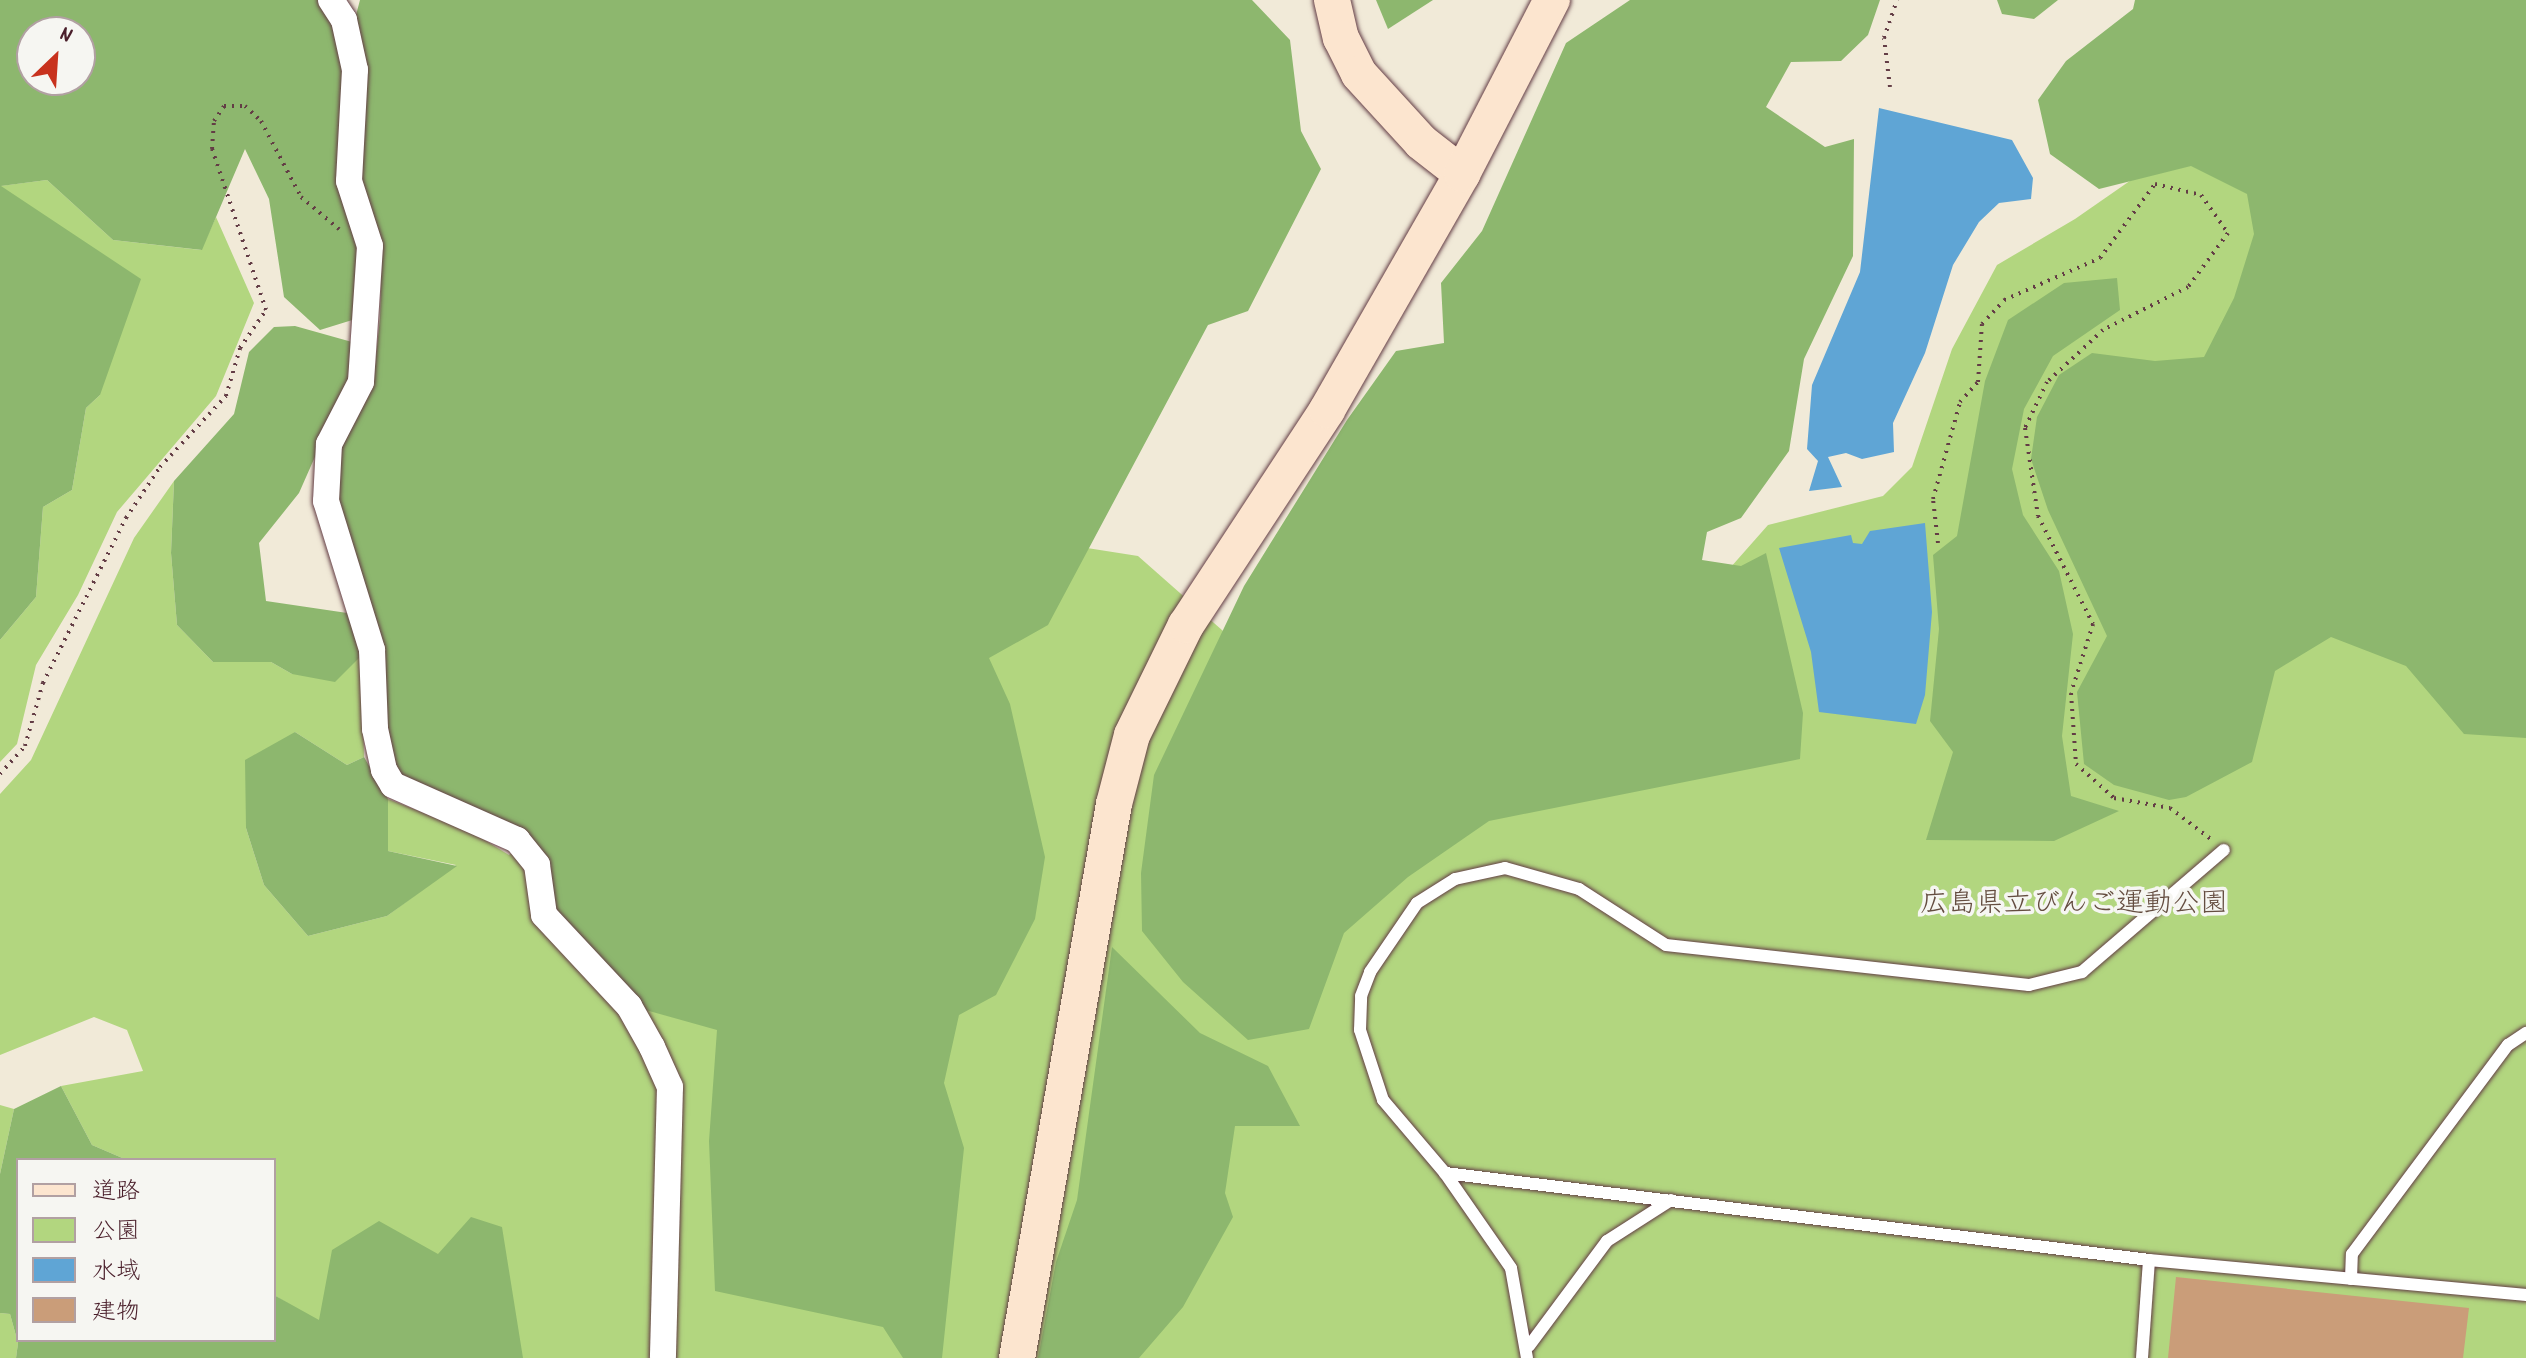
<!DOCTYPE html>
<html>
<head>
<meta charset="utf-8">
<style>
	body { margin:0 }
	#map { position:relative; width:2526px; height:1358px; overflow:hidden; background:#f1ead8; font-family:Dekko,"Klee One",sans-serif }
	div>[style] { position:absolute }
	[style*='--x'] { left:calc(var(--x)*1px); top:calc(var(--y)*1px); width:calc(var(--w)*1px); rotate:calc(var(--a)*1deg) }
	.green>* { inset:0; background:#b2d67f }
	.forest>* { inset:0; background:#8db76e }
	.water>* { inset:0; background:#5fa5d5 }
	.building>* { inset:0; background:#ca9d79 }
	.path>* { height:4px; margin-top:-2px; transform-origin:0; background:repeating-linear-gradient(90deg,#633d45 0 2px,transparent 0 8px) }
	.roads { filter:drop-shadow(0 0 2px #633d45) drop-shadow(0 0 2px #633d45) }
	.lane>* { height:12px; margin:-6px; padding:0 6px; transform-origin:6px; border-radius:6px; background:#fff }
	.street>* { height:26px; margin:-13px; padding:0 13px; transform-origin:13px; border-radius:13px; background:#fff }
	.secondary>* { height:36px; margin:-18px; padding:0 18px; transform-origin:18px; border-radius:18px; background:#fce5cf }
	span { translate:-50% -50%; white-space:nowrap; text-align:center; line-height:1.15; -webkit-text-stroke:7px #f6f6f2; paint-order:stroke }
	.park-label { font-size:28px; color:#644d40 }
	.legend { position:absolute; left:16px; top:1158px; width:260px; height:184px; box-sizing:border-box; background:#f6f6f2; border:2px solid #b1a0a2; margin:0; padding:10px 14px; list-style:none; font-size:24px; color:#4a1f2b }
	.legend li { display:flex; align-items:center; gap:16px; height:40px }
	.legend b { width:40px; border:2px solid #b1a0a2 }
	.north { position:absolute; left:16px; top:16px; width:80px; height:80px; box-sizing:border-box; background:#f6f6f2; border:2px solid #b1a0a2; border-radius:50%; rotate:25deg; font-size:22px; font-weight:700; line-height:32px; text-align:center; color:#4a1f2b }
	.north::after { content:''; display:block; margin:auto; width:28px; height:36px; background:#c8321e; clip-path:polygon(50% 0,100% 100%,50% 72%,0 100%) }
</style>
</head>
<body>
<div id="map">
	<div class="green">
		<div style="clip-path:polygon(2196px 135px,2526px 369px,2526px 1358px,271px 1358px,292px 1306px,274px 1295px,274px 1160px,127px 1160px,92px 1145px,61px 1086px,143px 1071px,127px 1030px,94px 1017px,0 1055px,0 794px,31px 760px,134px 538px,174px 481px,171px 553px,177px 625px,213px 662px,271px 662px,292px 674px,362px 655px,364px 757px,347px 765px,295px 732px,246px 828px,264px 885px,308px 936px,387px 916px,456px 865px,388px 851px,388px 799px,470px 831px,509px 855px,568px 804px,1017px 537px,1138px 556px,1248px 653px,1700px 602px,1768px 525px,1883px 496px,1912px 467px,1952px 349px,1997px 265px,2075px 219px)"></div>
		<div style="clip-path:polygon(47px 180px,113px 240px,201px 250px,216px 217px,254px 303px,216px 396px,117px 512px,78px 595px,36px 665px,17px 744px,0 762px,0 640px,36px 597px,43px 507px,72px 490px,86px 408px,100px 395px,0 186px)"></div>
		<div style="clip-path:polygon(0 1105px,14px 1109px,0 1174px)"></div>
		<div style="clip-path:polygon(0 1313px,10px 1314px,18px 1343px,16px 1358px,0 1358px)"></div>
	</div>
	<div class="forest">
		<div style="clip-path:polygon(evenodd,0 0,324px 0,339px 22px,364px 247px,362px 317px,320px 330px,284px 297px,269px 199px,245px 149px,202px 250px,113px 240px,47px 180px,1px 186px,141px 279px,100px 395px,86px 408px,72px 490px,43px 507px,36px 597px,0 640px,0 0,32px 32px,80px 32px,80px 80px,32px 80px,32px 32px)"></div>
		<div style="clip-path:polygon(360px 0,1252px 0,1290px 40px,1301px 131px,1321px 169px,1248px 311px,1208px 325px,1048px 625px,989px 658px,1010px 704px,1045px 857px,1035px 919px,996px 995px,959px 1015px,944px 1083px,964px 1148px,942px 1358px,903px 1358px,883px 1327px,715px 1291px,709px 1141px,717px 1030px,642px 1009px,555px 910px,525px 830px,434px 793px,402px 776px,396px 765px,338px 499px,341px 448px,373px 385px,380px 318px,382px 244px,361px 180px,367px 68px,356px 15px)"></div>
		<div style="clip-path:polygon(1376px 0,1433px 0,1388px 29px)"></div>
		<div style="clip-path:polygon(1630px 0,1880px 0,1868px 35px,1841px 61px,1791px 62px,1766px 107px,1825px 147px,1854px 139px,1853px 256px,1804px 359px,1789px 451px,1741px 518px,1707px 532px,1702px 560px,1741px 566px,1766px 553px,1803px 713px,1800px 759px,1489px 821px,1408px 877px,1344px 933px,1309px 1029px,1248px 1040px,1183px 982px,1142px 931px,1141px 873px,1154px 775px,1244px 586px,1347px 420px,1396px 351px,1444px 343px,1441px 283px,1482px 231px,1566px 43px)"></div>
		<div style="clip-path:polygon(1997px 0,2058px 0,2034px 19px,2002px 14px)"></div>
		<div style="clip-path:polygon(2135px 0,2526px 0,2526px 738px,2464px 734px,2406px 666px,2331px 637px,2275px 671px,2252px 762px,2186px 797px,2169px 800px,2114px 785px,2084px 764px,2077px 692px,2107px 636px,2048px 510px,2031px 459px,2037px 417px,2059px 375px,2092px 353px,2155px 361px,2204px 357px,2234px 298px,2254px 234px,2247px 194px,2191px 166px,2099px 189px,2050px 154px,2038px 100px,2066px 61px,2133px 9px)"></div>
		<div style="clip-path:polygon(2117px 278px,2120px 310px,2053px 356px,2024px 409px,2012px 469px,2023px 515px,2059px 571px,2073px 634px,2062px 736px,2071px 796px,2119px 811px,2054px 841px,1926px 840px,1953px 752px,1930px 721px,1939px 629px,1933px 555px,1957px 536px,1985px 381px,2008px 320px,2064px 283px)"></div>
		<div style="clip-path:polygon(295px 326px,352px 342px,348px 382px,299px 493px,259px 543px,266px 601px,354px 614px,362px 655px,335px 682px,292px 674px,271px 662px,213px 662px,177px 625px,171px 553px,174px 481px,234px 414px,249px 352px,274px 327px)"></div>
		<div style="clip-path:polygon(295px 732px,347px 765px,364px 757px,388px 799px,388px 851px,457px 866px,387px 916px,308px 936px,264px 885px,246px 828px,245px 760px)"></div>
		<div style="clip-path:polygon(1112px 947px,1200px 1033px,1268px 1066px,1300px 1126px,1235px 1126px,1225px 1193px,1233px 1217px,1183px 1307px,1139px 1358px,1038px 1358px,1056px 1262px,1077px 1200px)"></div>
		<div style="clip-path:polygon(61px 1086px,92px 1145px,127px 1160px,18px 1160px,18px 1340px,274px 1340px,274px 1295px,319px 1320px,332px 1250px,379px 1221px,438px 1254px,471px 1217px,502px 1227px,523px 1358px,16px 1358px,18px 1343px,10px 1314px,0 1313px,0 1174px,14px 1109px)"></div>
	</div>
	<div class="water">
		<div style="clip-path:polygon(1879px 108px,2012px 140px,2033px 178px,2031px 199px,1999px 203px,1979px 222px,1953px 265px,1925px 353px,1893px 423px,1894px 452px,1862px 459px,1846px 453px,1828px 457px,1842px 487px,1809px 491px,1818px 461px,1807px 449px,1812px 385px,1860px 272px)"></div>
		<div style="clip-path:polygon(1925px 523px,1932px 612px,1925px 695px,1916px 724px,1819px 712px,1811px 652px,1779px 548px,1851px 535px,1853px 543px,1862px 544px,1870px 531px)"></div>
	</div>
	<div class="building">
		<div style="clip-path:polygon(2176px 1277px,2469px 1308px,2463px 1358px,2168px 1358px)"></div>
	</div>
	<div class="path">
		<div style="--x:1890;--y:87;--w:49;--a:-97"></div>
		<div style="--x:1884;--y:38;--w:40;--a:-71.1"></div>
		<div style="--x:1938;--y:543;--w:44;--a:-96.5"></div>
		<div style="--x:1933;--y:499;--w:101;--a:-74.4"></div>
		<div style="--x:1960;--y:402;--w:27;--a:-48"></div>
		<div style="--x:1978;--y:382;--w:58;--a:-86.1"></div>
		<div style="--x:1982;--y:324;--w:33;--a:-47"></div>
		<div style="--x:2004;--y:300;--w:105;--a:-23.6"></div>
		<div style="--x:2100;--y:258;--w:92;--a:-53.4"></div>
		<div style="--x:2155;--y:184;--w:47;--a:13.4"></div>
		<div style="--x:2201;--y:195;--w:47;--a:54.6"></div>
		<div style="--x:2228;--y:233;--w:67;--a:126.5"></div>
		<div style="--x:2188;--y:287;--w:95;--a:153.2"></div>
		<div style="--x:2103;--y:330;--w:76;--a:137.1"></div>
		<div style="--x:2047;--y:382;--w:51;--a:115.6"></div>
		<div style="--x:2025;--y:428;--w:89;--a:81.6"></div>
		<div style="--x:2038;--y:516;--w:121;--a:63"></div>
		<div style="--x:2093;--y:624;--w:72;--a:107.7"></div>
		<div style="--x:2071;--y:693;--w:71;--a:86"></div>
		<div style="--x:2076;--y:764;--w:51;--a:41.8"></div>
		<div style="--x:2114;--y:798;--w:57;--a:10.1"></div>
		<div style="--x:2170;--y:808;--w:53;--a:37.3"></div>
		<div style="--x:0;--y:774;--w:38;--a:-48"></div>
		<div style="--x:25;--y:746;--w:66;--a:-74.1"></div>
		<div style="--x:43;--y:683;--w:185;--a:-63.3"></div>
		<div style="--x:126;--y:518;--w:61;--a:-56.3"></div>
		<div style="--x:160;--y:467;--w:97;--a:-47.1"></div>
		<div style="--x:226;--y:396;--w:50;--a:-73.7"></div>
		<div style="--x:240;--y:348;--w:46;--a:-55.6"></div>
		<div style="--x:266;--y:310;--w:170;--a:-108.5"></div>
		<div style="--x:212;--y:149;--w:28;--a:-86"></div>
		<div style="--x:214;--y:121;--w:18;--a:-56"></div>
		<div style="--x:224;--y:106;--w:21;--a:0"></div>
		<div style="--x:245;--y:106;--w:22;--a:43"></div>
		<div style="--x:261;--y:121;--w:86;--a:62.2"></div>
		<div style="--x:301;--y:197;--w:50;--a:40.1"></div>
	</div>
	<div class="roads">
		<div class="lane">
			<div style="--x:1445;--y:1173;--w:709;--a:7.04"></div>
			<div style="--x:2149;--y:1260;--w:379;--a:5.3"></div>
			<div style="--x:2351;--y:1279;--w:25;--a:-88"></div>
			<div style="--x:2352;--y:1254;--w:261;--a:-53.3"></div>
			<div style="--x:2508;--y:1045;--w:22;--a:-34"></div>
			<div style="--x:1529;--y:1346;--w:131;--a:-53.4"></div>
			<div style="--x:1607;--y:1241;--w:76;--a:-32.6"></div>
			<div style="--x:1527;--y:1358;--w:91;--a:-100.1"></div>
			<div style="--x:1511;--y:1268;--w:116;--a:-124.8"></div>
			<div style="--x:1445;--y:1173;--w:96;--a:-130.3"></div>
			<div style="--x:1383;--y:1100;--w:74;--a:-108.2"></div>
			<div style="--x:1360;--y:1030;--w:34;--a:-88"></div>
			<div style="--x:1361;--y:996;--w:26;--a:-69"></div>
			<div style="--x:1370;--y:972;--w:83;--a:-55.7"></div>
			<div style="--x:1417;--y:903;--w:45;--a:-32.3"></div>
			<div style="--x:1455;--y:879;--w:51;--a:-12.4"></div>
			<div style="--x:1505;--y:868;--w:77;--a:15.8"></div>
			<div style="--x:1579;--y:889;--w:103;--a:32.8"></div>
			<div style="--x:1666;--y:945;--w:365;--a:6.3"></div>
			<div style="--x:2029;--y:985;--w:55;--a:-13.8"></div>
			<div style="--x:2082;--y:972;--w:187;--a:-40.7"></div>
			<div style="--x:2142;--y:1358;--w:98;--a:-85.9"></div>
		</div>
		<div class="street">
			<div style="--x:331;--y:0;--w:24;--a:57"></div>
			<div style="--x:344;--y:20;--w:51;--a:77.6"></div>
			<div style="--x:355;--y:70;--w:111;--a:93.1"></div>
			<div style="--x:349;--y:181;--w:68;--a:72.1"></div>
			<div style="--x:370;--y:246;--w:136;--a:93.8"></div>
			<div style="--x:361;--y:382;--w:70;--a:117.3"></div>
			<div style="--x:329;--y:444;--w:57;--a:93"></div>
			<div style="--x:326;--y:501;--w:156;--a:72.8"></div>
			<div style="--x:372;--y:650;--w:79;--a:87.8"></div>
			<div style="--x:375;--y:729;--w:42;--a:77.6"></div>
			<div style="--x:384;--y:770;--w:17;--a:59"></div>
			<div style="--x:393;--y:785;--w:136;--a:23.9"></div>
			<div style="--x:517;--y:840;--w:32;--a:51"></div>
			<div style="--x:537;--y:865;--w:50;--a:82"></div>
			<div style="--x:544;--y:915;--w:125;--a:47"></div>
			<div style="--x:629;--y:1006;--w:47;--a:60.7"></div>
			<div style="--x:652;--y:1047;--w:44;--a:65.8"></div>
			<div style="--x:670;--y:1087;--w:271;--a:91.5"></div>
		</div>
		<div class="secondary">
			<div style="--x:1332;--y:0;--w:39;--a:77"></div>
			<div style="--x:1341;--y:38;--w:40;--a:63.4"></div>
			<div style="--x:1359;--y:74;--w:92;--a:47.6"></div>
			<div style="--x:1421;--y:142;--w:52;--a:38"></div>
			<div style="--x:1017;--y:1358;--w:562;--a:-80.07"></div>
			<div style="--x:1114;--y:804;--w:71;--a:-75.4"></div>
			<div style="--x:1132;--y:735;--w:123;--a:-63.9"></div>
			<div style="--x:1186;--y:625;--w:257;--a:-56.7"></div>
			<div style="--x:1327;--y:410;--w:272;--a:-60.2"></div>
			<div style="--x:1462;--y:174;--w:196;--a:-62.7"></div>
		</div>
	</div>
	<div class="park-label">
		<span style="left:2074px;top:906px">広島県立びんご運動公園</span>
	</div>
	<ul class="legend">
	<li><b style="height:10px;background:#fce5cf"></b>道路</li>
	<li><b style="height:22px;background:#b2d67f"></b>公園</li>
	<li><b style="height:22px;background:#5fa5d5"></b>水域</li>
	<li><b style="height:22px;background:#ca9d79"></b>建物</li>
	</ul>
	<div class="north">N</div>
</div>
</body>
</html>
